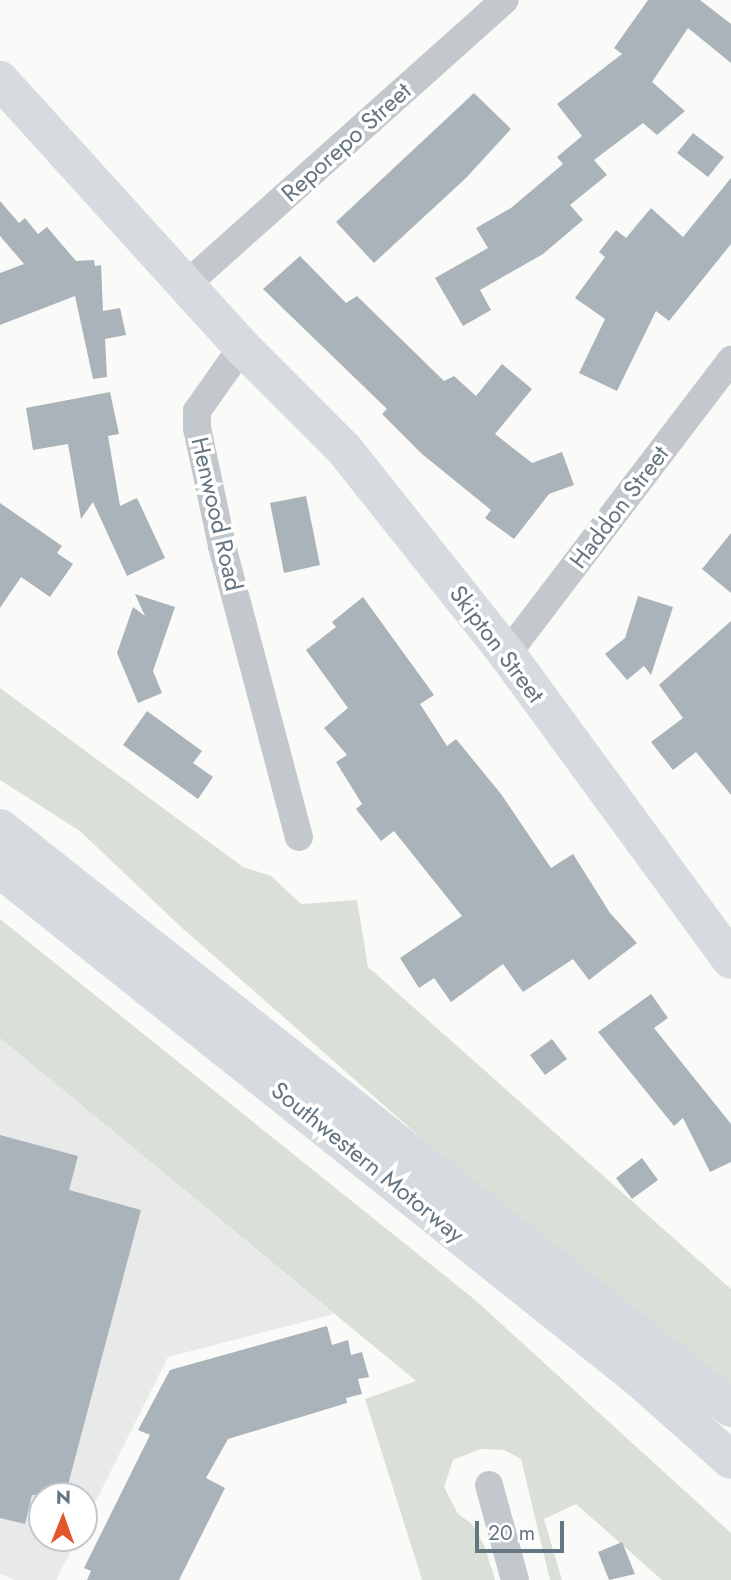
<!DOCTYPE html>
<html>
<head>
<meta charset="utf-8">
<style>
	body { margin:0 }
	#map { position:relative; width:731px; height:1580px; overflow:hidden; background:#fafaf8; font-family:Jost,sans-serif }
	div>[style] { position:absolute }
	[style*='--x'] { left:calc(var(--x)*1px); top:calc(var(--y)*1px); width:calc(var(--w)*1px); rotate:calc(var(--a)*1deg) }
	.built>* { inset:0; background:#e8e9e9 }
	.green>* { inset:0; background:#dadfd7 }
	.building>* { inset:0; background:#aab3b9 }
	.minor>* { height:28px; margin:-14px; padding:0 14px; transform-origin:14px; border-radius:14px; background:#c3c8cc }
	.secondary>* { height:38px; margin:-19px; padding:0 19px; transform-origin:19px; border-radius:19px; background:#d6dbdf }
	.motorway>* { height:38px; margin:-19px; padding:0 19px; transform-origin:19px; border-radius:19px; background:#d6dbdf }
	span { translate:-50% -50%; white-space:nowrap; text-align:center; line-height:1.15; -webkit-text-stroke:7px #fff; paint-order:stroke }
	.street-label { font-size:24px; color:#657683 }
	.north { position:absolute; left:28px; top:1482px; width:70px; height:70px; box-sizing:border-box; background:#fff; border:2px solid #c1c8cd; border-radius:50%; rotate:1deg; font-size:19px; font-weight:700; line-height:28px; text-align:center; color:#657683 }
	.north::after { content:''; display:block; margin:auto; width:24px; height:32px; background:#e4572e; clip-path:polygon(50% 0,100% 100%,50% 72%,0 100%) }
	.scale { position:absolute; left:475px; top:1521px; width:89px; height:32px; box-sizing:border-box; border:4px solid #657683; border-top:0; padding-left:9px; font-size:21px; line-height:24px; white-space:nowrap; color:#657683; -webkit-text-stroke:5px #fff; paint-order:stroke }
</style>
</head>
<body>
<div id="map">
	<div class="built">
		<div style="clip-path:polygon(0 1038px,334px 1314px,168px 1357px,84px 1525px,84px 1496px,42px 1496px,42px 1538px,78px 1538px,56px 1580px,15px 1580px,0 1574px)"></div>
	</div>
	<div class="green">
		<div style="clip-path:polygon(0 688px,243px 867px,271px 876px,301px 904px,357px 900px,368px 967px,731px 1289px,731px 1410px,181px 927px,80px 831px,0 780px)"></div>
		<div style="clip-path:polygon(0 919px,474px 1299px,731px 1533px,731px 1580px,662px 1580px,576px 1504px,544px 1519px,562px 1580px,550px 1580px,521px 1459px,504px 1450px,480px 1449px,453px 1460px,444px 1487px,458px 1514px,472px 1524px,485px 1547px,495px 1580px,422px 1580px,365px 1399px,416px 1381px,0 1038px)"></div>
	</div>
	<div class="building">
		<div style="clip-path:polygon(648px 0,700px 0,731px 24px,731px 63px,688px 28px,652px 82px,685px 111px,657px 135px,643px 123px,594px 160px,607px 175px,570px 205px,583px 220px,543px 254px,480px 290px,491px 310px,463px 326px,435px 278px,488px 248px,476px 228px,511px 208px,563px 164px,557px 157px,582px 136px,557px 104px,622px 54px,614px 48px)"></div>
		<div style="clip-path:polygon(474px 93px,511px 129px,466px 178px,374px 263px,336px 222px)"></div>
		<div style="clip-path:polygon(693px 133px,724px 157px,708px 177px,677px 153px)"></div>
		<div style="clip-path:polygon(731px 178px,731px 244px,669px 321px,656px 311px,617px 391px,579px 373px,605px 319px,575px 298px,605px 257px,599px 252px,616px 230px,626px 238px,651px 208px,683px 237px)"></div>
		<div style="clip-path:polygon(0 201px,19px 223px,25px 218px,38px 234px,47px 227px,76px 261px,94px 260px,95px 266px,101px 265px,103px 311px,120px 308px,126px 335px,105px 339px,107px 377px,93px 379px,75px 296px,0 325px,0 273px,24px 264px,0 236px)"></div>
		<div style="clip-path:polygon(300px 256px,346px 303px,357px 296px,444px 381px,454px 376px,476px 396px,502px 364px,532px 389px,495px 434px,532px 463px,562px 452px,574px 485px,549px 494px,514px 539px,485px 518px,491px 510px,422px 454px,382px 414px,387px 409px,263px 289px)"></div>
		<div style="clip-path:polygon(110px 392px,119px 434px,108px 436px,120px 506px,137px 498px,165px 558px,127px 576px,93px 502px,81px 519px,68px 444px,33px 450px,26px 408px)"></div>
		<div style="clip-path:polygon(306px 496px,320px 565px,284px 573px,270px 503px)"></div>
		<div style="clip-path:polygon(0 503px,62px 546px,57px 553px,73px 564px,50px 597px,21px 577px,0 608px)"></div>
		<div style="clip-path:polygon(731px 533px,731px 593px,702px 569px)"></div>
		<div style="clip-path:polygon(135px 594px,175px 607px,153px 671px,162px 693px,138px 703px,117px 653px,133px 607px,145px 616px)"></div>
		<div style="clip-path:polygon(638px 596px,673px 607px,651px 675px,644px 666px,627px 680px,605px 654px,625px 638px)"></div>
		<div style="clip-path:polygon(363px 597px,434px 695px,420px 704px,447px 746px,456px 739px,501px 794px,551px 868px,573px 854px,610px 913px,637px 943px,589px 980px,573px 959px,523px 992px,503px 964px,451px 1002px,434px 978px,419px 988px,400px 958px,462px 916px,394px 831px,381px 841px,356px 809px,362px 804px,336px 762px,347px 755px,324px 728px,348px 708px,306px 650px,336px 627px,332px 622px)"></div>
		<div style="clip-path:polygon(731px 621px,731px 795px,696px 752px,673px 770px,651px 742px,683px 718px,659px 685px)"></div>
		<div style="clip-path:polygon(147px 711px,202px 751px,193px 763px,213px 777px,198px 799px,123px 745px)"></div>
		<div style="clip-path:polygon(651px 994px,668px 1018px,654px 1028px,731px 1124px,731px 1162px,710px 1172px,683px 1118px,674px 1126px,598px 1032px)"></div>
		<div style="clip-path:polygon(552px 1039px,567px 1059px,545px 1075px,530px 1055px)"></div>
		<div style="clip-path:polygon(0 1135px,78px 1156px,69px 1190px,141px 1210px,65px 1496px,32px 1495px,25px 1524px,0 1518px)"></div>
		<div style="clip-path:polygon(642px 1158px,658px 1180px,632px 1199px,616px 1178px)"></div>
		<div style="clip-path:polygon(327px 1326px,332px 1345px,348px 1340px,351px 1355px,362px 1352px,369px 1377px,358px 1379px,362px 1394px,346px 1398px,347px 1403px,228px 1439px,206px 1478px,225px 1488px,179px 1580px,87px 1580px,91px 1571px,84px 1568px,150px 1435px,138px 1430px,170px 1370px)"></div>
		<div style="clip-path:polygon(622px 1542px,635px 1574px,609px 1580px,598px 1552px)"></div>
	</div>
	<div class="minor">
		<div style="--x:187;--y:284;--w:426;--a:-41.8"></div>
		<div style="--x:242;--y:347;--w:78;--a:125.1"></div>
		<div style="--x:197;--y:411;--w:17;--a:90"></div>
		<div style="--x:197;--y:428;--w:121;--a:78"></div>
		<div style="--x:222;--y:546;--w:301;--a:75.2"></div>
		<div style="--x:507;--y:654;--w:370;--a:-52.7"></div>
		<div style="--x:489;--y:1485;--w:98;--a:74.7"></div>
	</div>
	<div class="secondary">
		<div style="--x:0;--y:80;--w:360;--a:47.8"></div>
		<div style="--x:242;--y:347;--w:144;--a:45"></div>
		<div style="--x:344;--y:449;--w:262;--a:51.5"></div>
		<div style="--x:507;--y:654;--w:379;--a:53.8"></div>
	</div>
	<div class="motorway">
		<div style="--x:0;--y:828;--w:933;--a:38.43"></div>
		<div style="--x:0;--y:869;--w:820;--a:38.56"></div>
		<div style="--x:641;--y:1380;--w:120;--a:41.6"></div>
	</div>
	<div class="street-label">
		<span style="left:346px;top:142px;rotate:-42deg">Reporepo Street</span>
		<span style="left:619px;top:507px;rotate:-53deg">Haddon Street</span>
		<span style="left:217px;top:514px;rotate:77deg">Henwood Road</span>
		<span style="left:497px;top:644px;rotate:53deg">Skipton Street</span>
		<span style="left:368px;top:1162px;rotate:39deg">Southwestern Motorway</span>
	</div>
	<div class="north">N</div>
	<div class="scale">20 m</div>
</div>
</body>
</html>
